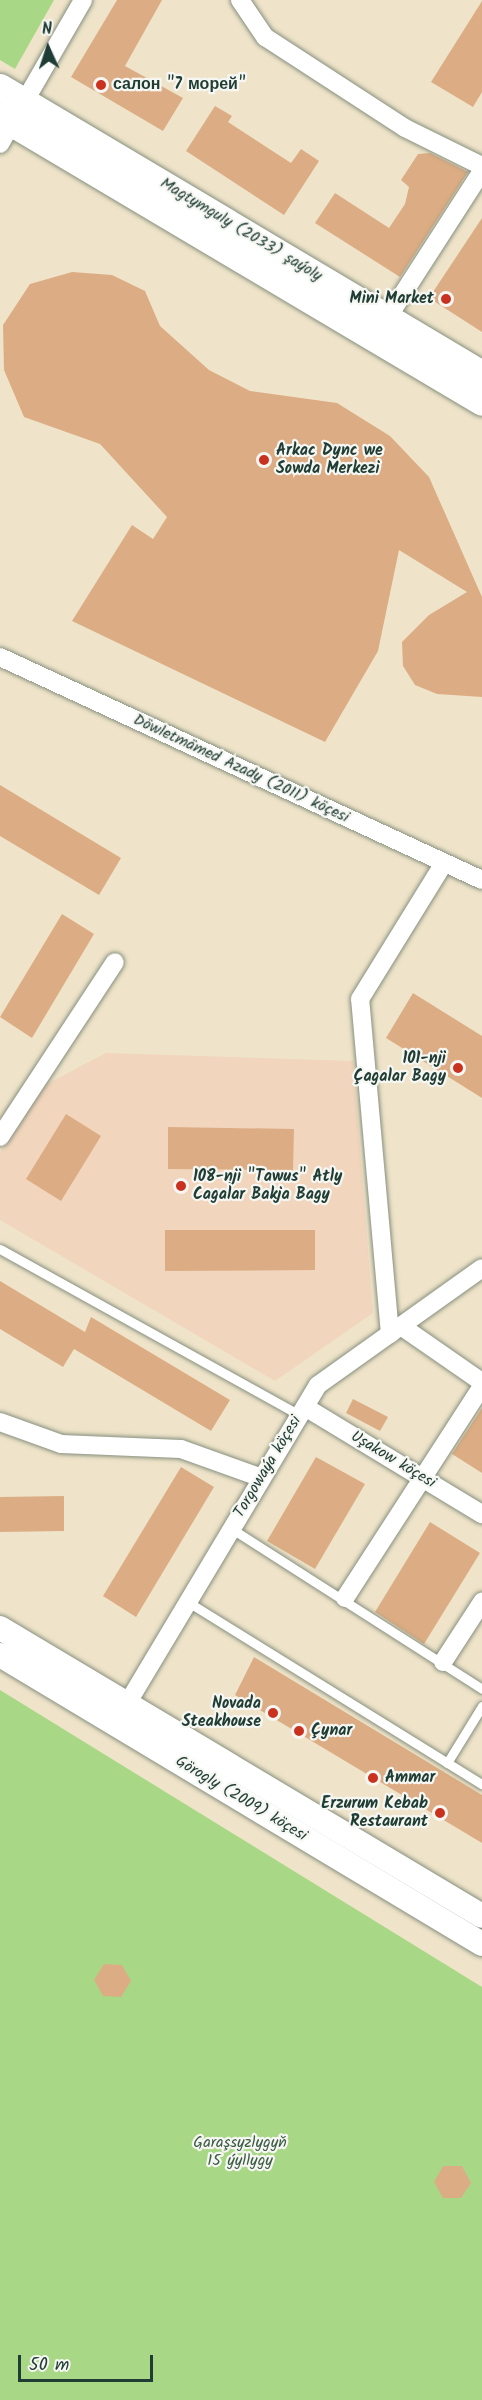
<!DOCTYPE html>
<html>
<head>
<meta charset="utf-8">
<style>
	body { margin:0 }
	#map { position:relative; width:482px; height:2400px; overflow:hidden; background:#efe4ca; font-family:Kalam,sans-serif }
	div>[style] { position:absolute }
	[style*='--x'] { left:calc(var(--x)*1px); top:calc(var(--y)*1px); width:calc(var(--w)*1px); rotate:calc(var(--a)*1deg) }
	.built>* { inset:0; background:#f1d5bd }
	.green>* { inset:0; background:#a8d886 }
	.building>* { inset:0; background:#dcad84 }
	.roads { filter:drop-shadow(0 0 2px #87907f) drop-shadow(0 0 2px #87907f) }
	.service>* { height:9px; margin:-4.5px; padding:0 4.5px; transform-origin:4.5px; border-radius:4.5px; background:#fff }
	.minor>* { height:18px; margin:-9px; padding:0 9px; transform-origin:9px; border-radius:9px; background:#fff }
	.tertiary>* { height:24px; margin:-12px; padding:0 12px; transform-origin:12px; border-radius:12px; background:#fff }
	.secondary>* { height:27px; margin:-13.5px; padding:0 13.5px; transform-origin:13.5px; border-radius:13.5px; background:#fff }
	.dots>* { width:16px; height:16px; translate:-50% -50%; box-sizing:border-box; border:3px solid #f6f6f2; border-radius:50% }
	span { translate:-50% -50%; white-space:nowrap; text-align:center; line-height:1.15; -webkit-text-stroke:4.5px #f6f6f2; paint-order:stroke }
	.poi-label { font-size:16px; color:#1f3d34; font-weight:700 }
	.left { translate:0 -50%; text-align:left }
	.right { translate:-100% -50%; text-align:right }
	.street-label { font-size:16px; color:#1f3d34 }
	.park-label { font-size:16px; color:#3a5c44 }
	.north { position:absolute; left:18px; top:18px; width:60px; height:60px; -webkit-text-stroke:4px #f6f6f2; paint-order:stroke; rotate:357deg; font-size:16px; font-weight:700; line-height:24px; text-align:center; color:#1f3d34 }
	.north::after { content:''; display:block; margin:auto; width:21px; height:27px; background:#1f3d34; clip-path:polygon(50% 0,100% 100%,50% 72%,0 100%) }
	.scale { position:absolute; left:18px; top:2355px; width:135px; height:27px; box-sizing:border-box; border:3px solid #1f3d34; border-top:0; padding-left:8px; font-size:18px; line-height:21px; white-space:nowrap; color:#1f3d34; -webkit-text-stroke:4px #f6f6f2; paint-order:stroke }
</style>
</head>
<body>
<div id="map">
	<div class="built">
		<div style="clip-path:polygon(106px 1053px,353px 1061px,373px 1313px,275px 1381px,0 1220px,0 1153px,43px 1086px)"></div>
	</div>
	<div class="green">
		<div style="clip-path:polygon(0 0,54px 0,15px 69px,0 60px)"></div>
		<div style="clip-path:polygon(0 1690px,482px 1987px,482px 2400px,0 2400px)"></div>
	</div>
	<div class="building">
		<div style="clip-path:polygon(117px 0,162px 0,125px 66px,183px 98px,163px 131px,71px 77px)"></div>
		<div style="clip-path:polygon(482px 1px,482px 92px,473px 107px,431px 82px)"></div>
		<div style="clip-path:polygon(215px 106px,232px 116px,228px 122px,291px 163px,301px 149px,319px 161px,284px 215px,186px 151px)"></div>
		<div style="clip-path:polygon(430px 153px,468px 172px,400px 277px,315px 223px,335px 193px,389px 228px,405px 204px,409px 187px,401px 180px,418px 154px)"></div>
		<div style="clip-path:polygon(482px 218px,482px 332px,429px 298px)"></div>
		<div style="clip-path:polygon(72px 272px,112px 275px,145px 291px,160px 326px,209px 370px,250px 391px,337px 403px,390px 436px,429px 477px,482px 597px,482px 697px,437px 694px,415px 685px,403px 666px,402px 642px,429px 615px,467px 592px,399px 550px,378px 651px,325px 742px,72px 621px,132px 525px,153px 539px,167px 517px,100px 444px,24px 417px,4px 370px,3px 325px,30px 284px)"></div>
		<div style="clip-path:polygon(0 785px,121px 858px,99px 895px,0 836px)"></div>
		<div style="clip-path:polygon(62px 914px,94px 934px,32px 1038px,0 1017px)"></div>
		<div style="clip-path:polygon(413px 993px,482px 1036px,482px 1098px,386px 1038px)"></div>
		<div style="clip-path:polygon(66px 1114px,101px 1136px,61px 1201px,26px 1179px)"></div>
		<div style="clip-path:polygon(168px 1127px,294px 1129px,293px 1170px,168px 1169px)"></div>
		<div style="clip-path:polygon(165px 1230px,315px 1230px,315px 1270px,165px 1271px)"></div>
		<div style="clip-path:polygon(0 1281px,85px 1332px,91px 1317px,230px 1400px,211px 1431px,74px 1349px,63px 1367px,0 1329px)"></div>
		<div style="clip-path:polygon(353px 1399px,388px 1417px,380px 1431px,346px 1413px)"></div>
		<div style="clip-path:polygon(482px 1408px,482px 1473px,452px 1454px)"></div>
		<div style="clip-path:polygon(316px 1457px,365px 1484px,315px 1569px,267px 1541px)"></div>
		<div style="clip-path:polygon(181px 1467px,214px 1487px,136px 1617px,103px 1596px)"></div>
		<div style="clip-path:polygon(64px 1496px,64px 1531px,0 1532px,0 1497px)"></div>
		<div style="clip-path:polygon(430px 1522px,480px 1553px,424px 1644px,375px 1612px)"></div>
		<div style="clip-path:polygon(254px 1657px,482px 1795px,482px 1843px,235px 1695px)"></div>
		<div style="clip-path:polygon(104px 1964px,122px 1965px,131px 1981px,121px 1997px,103px 1996px,94px 1980px)"></div>
		<div style="clip-path:polygon(443px 2166px,462px 2166px,471px 2183px,461px 2198px,443px 2198px,434px 2182px)"></div>
	</div>
	<div class="roads">
		<div class="service">
			<div style="--x:0;--y:1249;--w:343;--a:29"></div>
			<div style="--x:232;--y:1529;--w:297;--a:32.6"></div>
			<div style="--x:188;--y:1602;--w:346;--a:31.8"></div>
			<div style="--x:447;--y:1763;--w:67;--a:-58.4"></div>
		</div>
		<div class="minor">
			<div style="--x:240;--y:0;--w:45;--a:56"></div>
			<div style="--x:265;--y:37;--w:167;--a:33"></div>
			<div style="--x:405;--y:128;--w:86;--a:26.3"></div>
			<div style="--x:0;--y:144;--w:166;--a:-60"></div>
			<div style="--x:388;--y:317;--w:174;--a:-57.2"></div>
			<div style="--x:0;--y:657;--w:531;--a:24.83"></div>
			<div style="--x:0;--y:1137;--w:209;--a:-56.7"></div>
			<div style="--x:401;--y:1326;--w:98;--a:34.7"></div>
			<div style="--x:390;--y:1334;--w:336;--a:-95.1"></div>
			<div style="--x:360;--y:999;--w:160;--a:-58.3"></div>
			<div style="--x:305;--y:1407;--w:207;--a:31.2"></div>
			<div style="--x:0;--y:1422;--w:65;--a:19.8"></div>
			<div style="--x:61;--y:1444;--w:120;--a:2.4"></div>
			<div style="--x:181;--y:1449;--w:86;--a:19.7"></div>
			<div style="--x:345;--y:1598;--w:252;--a:-57.1"></div>
			<div style="--x:443;--y:1662;--w:72;--a:-57"></div>
			<div style="--x:121;--y:1714;--w:383;--a:-59.1"></div>
			<div style="--x:318;--y:1385;--w:201;--a:-35.5"></div>
		</div>
		<div class="tertiary">
			<div style="--x:0;--y:1628;--w:561;--a:30.86"></div>
			<div style="--x:0;--y:1655;--w:562;--a:30.95"></div>
		</div>
		<div class="secondary">
			<div style="--x:0;--y:87;--w:561;--a:30.77"></div>
			<div style="--x:0;--y:116;--w:560;--a:30.68"></div>
		</div>
	</div>
	<div class="dots">
		<div style="left:101px;top:85px;background:#c8321e"></div>
		<div style="left:446px;top:299px;background:#c8321e"></div>
		<div style="left:264px;top:460px;background:#c8321e"></div>
		<div style="left:458px;top:1068px;background:#c8321e"></div>
		<div style="left:181px;top:1186px;background:#c8321e"></div>
		<div style="left:273px;top:1713px;background:#c8321e"></div>
		<div style="left:299px;top:1731px;background:#c8321e"></div>
		<div style="left:373px;top:1778px;background:#c8321e"></div>
		<div style="left:440px;top:1813px;background:#c8321e"></div>
	</div>
	<div class="poi-label">
		<span class="left" style="left:113px;top:85px">салон "7 морей"</span>
		<span class="right" style="left:434px;top:299px">Mini Market</span>
		<span class="left" style="left:276px;top:460px">Arkac Dync we<br>Sowda Merkezi</span>
		<span class="right" style="left:446px;top:1068px">101-nji<br>Çagalar Bagy</span>
		<span class="left" style="left:193px;top:1186px">108-nji "Tawus" Atly<br>Cagalar Bakja Bagy</span>
		<span class="right" style="left:261px;top:1713px">Novada<br>Steakhouse</span>
		<span class="left" style="left:311px;top:1731px">Çynar</span>
		<span class="left" style="left:385px;top:1778px">Ammar</span>
		<span class="right" style="left:428px;top:1813px">Erzurum Kebab<br>Restaurant</span>
	</div>
	<div class="street-label">
		<span style="left:241px;top:230px;rotate:31deg">Magtymguly (2033) şaýoly</span>
		<span style="left:241px;top:769px;rotate:25deg">Döwletmämed Azady (2011) köçesi</span>
		<span style="left:393px;top:1460px;rotate:31deg">Uşakow köçesi</span>
		<span style="left:268px;top:1467px;rotate:-59deg">Torgowaýa köçesi</span>
		<span style="left:241px;top:1799px;rotate:31deg">Görogly (2009) köçesi</span>
	</div>
	<div class="park-label">
		<span style="left:240px;top:2152px">Garaşsyzlygyň<br>15 ýyllygy</span>
	</div>
	<div class="north">N</div>
	<div class="scale">50 m</div>
</div>
</body>
</html>
